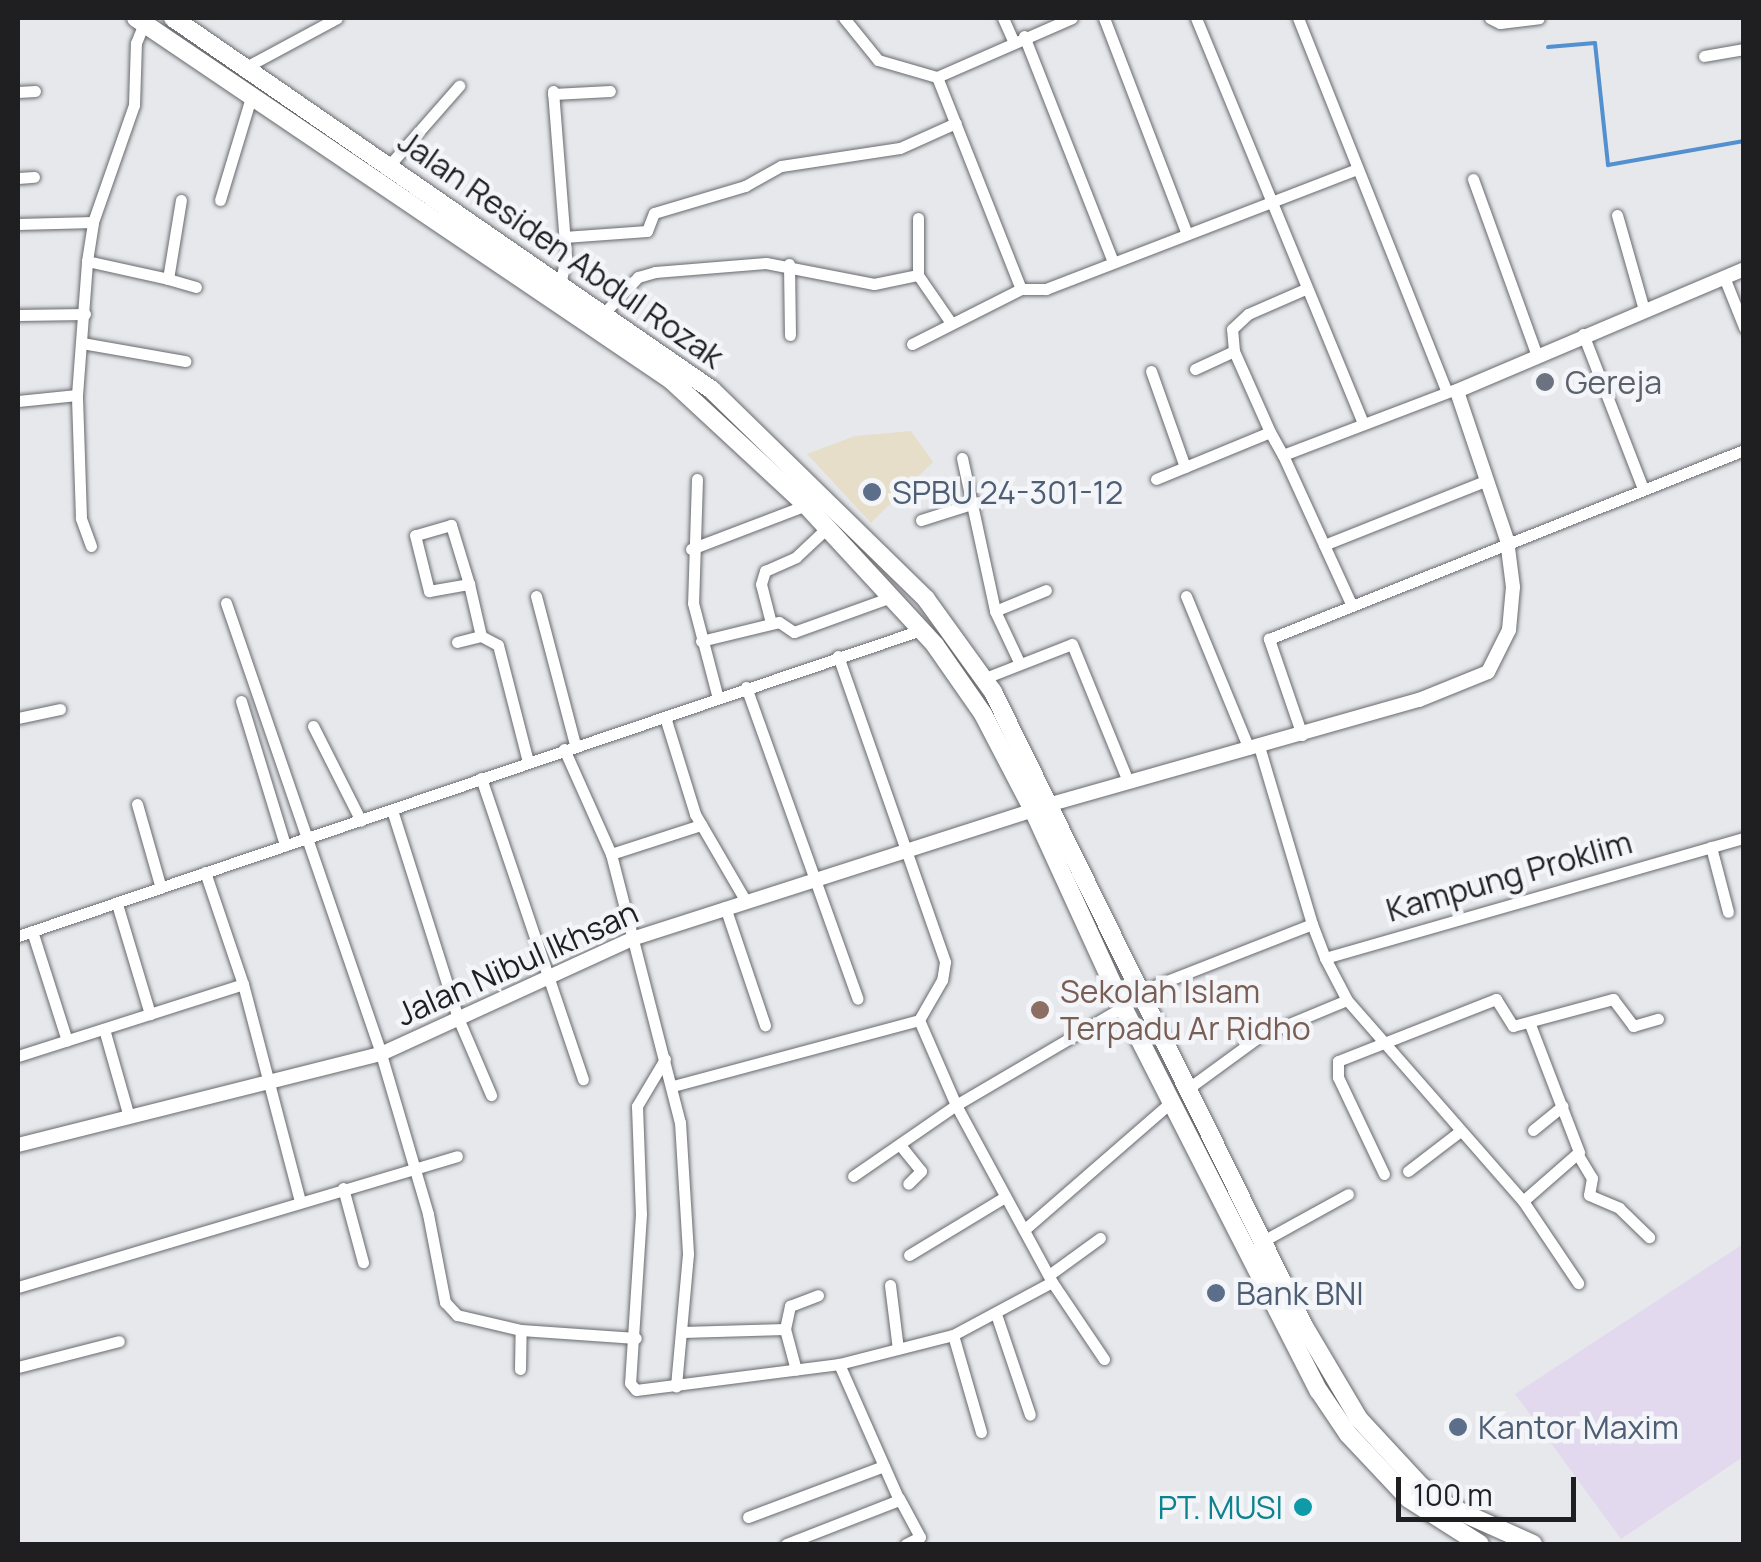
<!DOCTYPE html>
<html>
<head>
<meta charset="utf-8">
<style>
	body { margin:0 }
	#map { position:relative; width:1761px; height:1562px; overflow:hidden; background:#e6e8ec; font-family:Manrope,sans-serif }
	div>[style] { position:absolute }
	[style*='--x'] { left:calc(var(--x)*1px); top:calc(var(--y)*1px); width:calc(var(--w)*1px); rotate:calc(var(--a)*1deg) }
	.commercial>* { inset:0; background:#e6dec8 }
	.industrial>* { inset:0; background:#e3d9ee }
	.stream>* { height:4px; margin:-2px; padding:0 2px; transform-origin:2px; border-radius:2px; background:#5390d0 }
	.roads { filter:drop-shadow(0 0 2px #686a6d) drop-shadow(0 0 2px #686a6d) }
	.minor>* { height:11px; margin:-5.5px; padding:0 5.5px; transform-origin:5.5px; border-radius:5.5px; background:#fff }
	.tertiary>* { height:14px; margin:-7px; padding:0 7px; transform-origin:7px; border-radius:7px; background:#fff }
	.trunk>* { height:18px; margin:-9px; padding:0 9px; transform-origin:9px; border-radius:9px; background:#fff }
	.dots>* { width:28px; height:28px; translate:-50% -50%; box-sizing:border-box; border:5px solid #f3f5f9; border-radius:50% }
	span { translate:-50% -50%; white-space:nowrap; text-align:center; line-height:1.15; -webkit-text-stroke:9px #f3f5f9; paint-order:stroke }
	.street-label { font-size:32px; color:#1f1f21 }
	.worship-label { font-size:32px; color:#5b616d }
	.left { translate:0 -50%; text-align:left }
	.service-label { font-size:32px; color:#4e5e75 }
	.education-label { font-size:32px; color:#785e54 }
	.culture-label { font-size:32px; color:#0d838f }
	.right { translate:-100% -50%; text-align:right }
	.frame { position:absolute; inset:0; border:20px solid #1f1f21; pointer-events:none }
	.scale { position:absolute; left:1396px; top:1477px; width:180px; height:45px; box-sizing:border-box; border:5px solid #1f1f21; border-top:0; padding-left:12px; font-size:30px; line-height:35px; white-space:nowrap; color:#1f1f21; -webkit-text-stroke:8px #f3f5f9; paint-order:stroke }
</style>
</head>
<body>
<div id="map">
	<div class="commercial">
		<div style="clip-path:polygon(911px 431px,933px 462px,871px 523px,807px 454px,855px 436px)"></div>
	</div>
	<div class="industrial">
		<div style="clip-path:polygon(1743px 1244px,1743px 1457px,1621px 1539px,1515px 1394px)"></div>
	</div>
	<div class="stream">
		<div style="--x:1548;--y:47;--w:47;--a:-4.9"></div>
		<div style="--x:1595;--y:43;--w:123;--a:83.9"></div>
		<div style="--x:1608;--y:165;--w:138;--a:-10"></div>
	</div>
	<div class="roads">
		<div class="minor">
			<div style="--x:844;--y:18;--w:54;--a:51"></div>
			<div style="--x:878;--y:60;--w:61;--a:16.1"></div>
			<div style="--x:937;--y:77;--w:147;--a:-23.6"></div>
			<div style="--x:1003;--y:18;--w:24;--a:66"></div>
			<div style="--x:1104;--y:18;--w:229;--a:69"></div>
			<div style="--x:1196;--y:18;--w:438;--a:67.6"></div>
			<div style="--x:1298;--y:18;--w:399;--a:68.3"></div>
			<div style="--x:1490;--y:18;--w:11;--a:27"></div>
			<div style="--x:1500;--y:23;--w:39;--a:-7"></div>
			<div style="--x:1024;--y:36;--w:240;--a:68.5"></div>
			<div style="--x:1704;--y:56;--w:41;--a:-9.9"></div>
			<div style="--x:246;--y:67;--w:103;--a:-28.3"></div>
			<div style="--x:937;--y:77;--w:228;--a:68.4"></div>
			<div style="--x:553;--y:91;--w:167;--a:85.5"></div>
			<div style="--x:566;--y:257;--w:25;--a:102"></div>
			<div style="--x:18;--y:92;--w:17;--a:-3"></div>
			<div style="--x:553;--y:94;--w:57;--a:-3"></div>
			<div style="--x:386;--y:169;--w:111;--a:-48.7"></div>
			<div style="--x:18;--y:178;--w:16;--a:-4"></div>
			<div style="--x:1473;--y:179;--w:185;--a:70.1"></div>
			<div style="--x:220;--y:200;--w:108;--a:-73.2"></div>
			<div style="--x:1617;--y:215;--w:99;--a:74.1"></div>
			<div style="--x:918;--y:218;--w:57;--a:90"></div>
			<div style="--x:18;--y:224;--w:75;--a:-1.5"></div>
			<div style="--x:564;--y:237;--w:83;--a:-4.1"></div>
			<div style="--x:647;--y:231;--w:19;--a:-69"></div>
			<div style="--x:654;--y:213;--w:95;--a:-16.5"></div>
			<div style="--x:745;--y:186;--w:41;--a:-29.1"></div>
			<div style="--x:781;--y:166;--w:120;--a:-8.6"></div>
			<div style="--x:900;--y:148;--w:61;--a:-24.1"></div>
			<div style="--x:87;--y:261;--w:83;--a:12.5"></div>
			<div style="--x:168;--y:279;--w:80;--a:-80.7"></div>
			<div style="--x:789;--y:264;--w:71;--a:89.2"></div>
			<div style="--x:1724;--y:277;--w:54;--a:68.2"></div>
			<div style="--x:168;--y:279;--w:29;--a:16"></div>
			<div style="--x:606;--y:311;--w:47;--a:-46.7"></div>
			<div style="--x:638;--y:277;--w:18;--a:-16"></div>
			<div style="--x:655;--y:272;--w:111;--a:-4.6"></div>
			<div style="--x:766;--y:263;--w:110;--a:11"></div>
			<div style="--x:874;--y:284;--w:45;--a:-11.6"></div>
			<div style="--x:918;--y:275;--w:55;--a:55.4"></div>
			<div style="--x:18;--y:315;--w:67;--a:-0.9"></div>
			<div style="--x:1583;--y:334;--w:166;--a:68.8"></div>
			<div style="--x:82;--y:343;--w:105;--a:9.9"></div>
			<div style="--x:912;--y:344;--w:122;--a:-26.8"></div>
			<div style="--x:1021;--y:289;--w:25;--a:0"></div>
			<div style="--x:1046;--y:289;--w:331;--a:-21.1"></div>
			<div style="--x:1195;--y:369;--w:43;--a:-24.8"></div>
			<div style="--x:1151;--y:371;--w:102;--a:70.5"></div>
			<div style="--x:18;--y:401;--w:59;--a:-5.8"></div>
			<div style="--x:1270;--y:432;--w:89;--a:-114"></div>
			<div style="--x:1234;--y:351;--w:22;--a:-95"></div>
			<div style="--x:1232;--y:329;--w:22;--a:-43"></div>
			<div style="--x:1248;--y:314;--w:60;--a:-23.6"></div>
			<div style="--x:962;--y:458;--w:157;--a:77.8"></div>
			<div style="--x:697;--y:479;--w:124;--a:91.8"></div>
			<div style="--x:693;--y:603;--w:98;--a:75.3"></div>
			<div style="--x:1156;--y:479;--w:123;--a:-22.4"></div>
			<div style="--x:1270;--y:432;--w:26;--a:61"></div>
			<div style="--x:921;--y:520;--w:57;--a:-17.5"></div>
			<div style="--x:1324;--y:545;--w:173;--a:-21.7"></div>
			<div style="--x:91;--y:546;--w:30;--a:-110"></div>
			<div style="--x:81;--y:518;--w:123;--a:-91.9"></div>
			<div style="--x:77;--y:395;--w:134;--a:-85.7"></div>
			<div style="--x:87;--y:261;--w:39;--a:-81"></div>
			<div style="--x:93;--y:222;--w:124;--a:-70.7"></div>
			<div style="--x:134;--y:105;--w:62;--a:-88.2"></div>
			<div style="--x:136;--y:43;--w:22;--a:-68"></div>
			<div style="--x:691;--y:549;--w:123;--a:-20.9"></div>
			<div style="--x:469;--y:584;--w:62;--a:-107"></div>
			<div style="--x:451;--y:525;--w:37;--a:164"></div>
			<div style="--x:415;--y:535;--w:58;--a:76"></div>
			<div style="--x:429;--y:591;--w:41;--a:-9.9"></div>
			<div style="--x:469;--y:584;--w:53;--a:77"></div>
			<div style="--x:536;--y:596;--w:154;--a:75.3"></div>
			<div style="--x:1186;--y:596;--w:165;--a:67.6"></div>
			<div style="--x:226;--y:603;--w:477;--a:71"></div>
			<div style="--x:381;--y:1054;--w:167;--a:73.6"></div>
			<div style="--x:428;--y:1214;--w:90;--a:79.1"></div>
			<div style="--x:445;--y:1302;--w:18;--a:47"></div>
			<div style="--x:457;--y:1315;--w:66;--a:13.2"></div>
			<div style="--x:521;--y:1330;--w:115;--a:4"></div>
			<div style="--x:1352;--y:606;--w:166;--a:-114.6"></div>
			<div style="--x:1283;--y:455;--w:182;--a:-20.9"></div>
			<div style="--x:771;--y:623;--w:40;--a:-104.4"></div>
			<div style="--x:761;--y:584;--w:14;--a:-73"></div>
			<div style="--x:765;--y:571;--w:34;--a:-24"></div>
			<div style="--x:796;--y:557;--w:44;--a:-43.2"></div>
			<div style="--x:701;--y:641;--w:80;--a:-13.7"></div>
			<div style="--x:779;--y:622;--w:18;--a:34"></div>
			<div style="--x:794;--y:632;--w:103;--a:-19.8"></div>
			<div style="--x:457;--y:642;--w:25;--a:-14"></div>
			<div style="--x:481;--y:636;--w:19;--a:28"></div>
			<div style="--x:498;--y:645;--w:121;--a:75.6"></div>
			<div style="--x:838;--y:656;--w:324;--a:70.7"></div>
			<div style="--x:945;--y:962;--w:18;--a:99"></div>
			<div style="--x:942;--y:980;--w:46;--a:119.9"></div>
			<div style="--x:1019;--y:662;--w:56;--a:-115.2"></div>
			<div style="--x:995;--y:611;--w:55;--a:-22.4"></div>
			<div style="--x:985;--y:678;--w:93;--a:-21.3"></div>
			<div style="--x:1072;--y:644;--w:148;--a:67.8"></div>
			<div style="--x:746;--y:687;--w:331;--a:70.3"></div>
			<div style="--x:241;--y:701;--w:151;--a:73"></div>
			<div style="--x:665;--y:717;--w:102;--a:72.8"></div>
			<div style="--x:695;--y:814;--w:99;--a:59.8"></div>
			<div style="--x:18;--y:718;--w:43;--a:-12.1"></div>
			<div style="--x:313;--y:726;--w:106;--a:63.2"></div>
			<div style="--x:1302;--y:735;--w:102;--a:-109"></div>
			<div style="--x:1269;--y:639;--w:511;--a:-21.7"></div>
			<div style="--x:564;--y:749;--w:115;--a:65.9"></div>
			<div style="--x:611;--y:854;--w:95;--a:-17.9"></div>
			<div style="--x:481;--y:778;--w:318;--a:71.3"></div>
			<div style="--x:137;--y:804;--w:87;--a:74.1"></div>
			<div style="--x:392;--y:810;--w:218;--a:72.4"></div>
			<div style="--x:458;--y:1018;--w:84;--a:66.8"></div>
			<div style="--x:1711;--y:847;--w:67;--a:75.3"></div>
			<div style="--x:611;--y:854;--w:277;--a:75.6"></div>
			<div style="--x:680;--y:1122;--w:132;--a:86.5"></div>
			<div style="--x:688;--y:1254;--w:133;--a:95.2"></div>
			<div style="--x:205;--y:872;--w:118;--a:71.3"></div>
			<div style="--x:243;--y:984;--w:224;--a:75.3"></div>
			<div style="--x:117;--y:904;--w:115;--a:73.3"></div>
			<div style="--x:725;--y:907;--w:125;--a:71.3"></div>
			<div style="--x:1312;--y:924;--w:36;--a:69"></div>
			<div style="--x:1325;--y:958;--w:436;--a:-16"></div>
			<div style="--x:32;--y:931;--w:115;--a:72.3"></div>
			<div style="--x:18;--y:936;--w:953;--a:-18.72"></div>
			<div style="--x:1325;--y:958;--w:47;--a:62.4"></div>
			<div style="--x:1347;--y:1000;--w:267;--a:48.8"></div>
			<div style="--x:1523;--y:1201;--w:99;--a:56.1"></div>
			<div style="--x:1136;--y:993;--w:189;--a:-21.4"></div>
			<div style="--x:1312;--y:924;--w:186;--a:-106.6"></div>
			<div style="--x:104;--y:1029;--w:91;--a:74.1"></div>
			<div style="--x:18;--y:1056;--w:236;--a:-17.7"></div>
			<div style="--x:665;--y:1059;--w:55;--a:120.8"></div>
			<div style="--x:637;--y:1106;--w:108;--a:87.9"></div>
			<div style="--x:641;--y:1214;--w:169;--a:93.7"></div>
			<div style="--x:630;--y:1383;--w:9;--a:49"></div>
			<div style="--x:636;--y:1390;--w:205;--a:-7.3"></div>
			<div style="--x:839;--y:1364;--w:118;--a:-14.3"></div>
			<div style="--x:953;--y:1335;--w:112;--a:-28.2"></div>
			<div style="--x:1052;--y:1282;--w:201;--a:-118.5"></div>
			<div style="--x:956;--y:1105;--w:194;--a:-30.4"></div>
			<div style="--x:673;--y:1086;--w:255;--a:-15"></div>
			<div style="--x:919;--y:1020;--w:93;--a:66.5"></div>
			<div style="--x:956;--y:1105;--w:125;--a:145.4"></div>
			<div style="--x:1186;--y:1090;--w:92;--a:-36.1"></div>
			<div style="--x:1260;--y:1036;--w:94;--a:-22.5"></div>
			<div style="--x:1533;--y:1130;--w:38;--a:-39"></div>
			<div style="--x:900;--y:1145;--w:33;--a:51"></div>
			<div style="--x:921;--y:1171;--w:18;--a:135"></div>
			<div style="--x:1578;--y:1155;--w:27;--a:59"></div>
			<div style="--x:1592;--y:1178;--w:17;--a:100"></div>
			<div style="--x:1589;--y:1195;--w:33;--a:23"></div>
			<div style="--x:1619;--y:1208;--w:42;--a:44"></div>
			<div style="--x:1408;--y:1171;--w:64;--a:-37.4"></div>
			<div style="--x:1384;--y:1174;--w:107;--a:-115.4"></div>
			<div style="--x:1338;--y:1077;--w:16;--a:-90"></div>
			<div style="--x:1338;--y:1061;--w:170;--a:-21.4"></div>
			<div style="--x:1496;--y:999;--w:32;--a:58"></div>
			<div style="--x:1513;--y:1026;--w:104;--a:-15.1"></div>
			<div style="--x:1613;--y:999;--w:34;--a:53"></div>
			<div style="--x:1633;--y:1026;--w:26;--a:-16"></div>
			<div style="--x:343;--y:1188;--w:77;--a:74.9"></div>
			<div style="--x:1523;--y:1201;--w:74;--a:-41.2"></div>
			<div style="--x:1579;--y:1152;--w:139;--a:-111"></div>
			<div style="--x:1025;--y:1229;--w:194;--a:-41"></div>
			<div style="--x:1263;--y:1241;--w:97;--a:-28.9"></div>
			<div style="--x:909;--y:1255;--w:110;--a:-31.2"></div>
			<div style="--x:1049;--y:1275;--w:63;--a:-36"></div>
			<div style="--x:1052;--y:1282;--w:93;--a:56"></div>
			<div style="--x:890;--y:1285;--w:64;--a:82.9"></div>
			<div style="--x:18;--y:1287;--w:458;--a:-16.6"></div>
			<div style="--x:997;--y:1317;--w:103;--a:71.4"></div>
			<div style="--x:785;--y:1329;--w:24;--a:-78"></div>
			<div style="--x:790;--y:1306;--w:30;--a:-21"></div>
			<div style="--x:682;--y:1332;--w:103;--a:-1.7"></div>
			<div style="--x:785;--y:1329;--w:42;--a:75"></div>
			<div style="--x:953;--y:1335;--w:101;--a:73.9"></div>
			<div style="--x:18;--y:1367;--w:104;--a:-14.4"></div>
			<div style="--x:520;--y:1369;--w:39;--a:-89"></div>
			<div style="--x:899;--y:1498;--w:44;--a:61.7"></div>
			<div style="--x:920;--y:1537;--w:16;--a:153"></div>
			<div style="--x:748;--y:1517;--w:145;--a:-20.6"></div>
			<div style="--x:786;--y:1544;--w:121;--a:-21.3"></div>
			<div style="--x:899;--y:1500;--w:149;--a:-113.8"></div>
		</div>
		<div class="tertiary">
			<div style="--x:1051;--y:804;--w:382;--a:-15.8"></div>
			<div style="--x:1419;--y:700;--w:74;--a:-22.1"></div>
			<div style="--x:1488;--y:672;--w:47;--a:-63.4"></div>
			<div style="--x:1509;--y:630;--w:43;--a:-84.7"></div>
			<div style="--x:1513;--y:587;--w:47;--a:-97.3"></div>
			<div style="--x:1507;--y:540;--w:157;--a:-108.6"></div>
			<div style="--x:1457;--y:391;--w:312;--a:-23"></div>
			<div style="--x:18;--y:1145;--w:374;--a:-14.1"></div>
			<div style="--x:381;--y:1054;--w:276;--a:-24.6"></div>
			<div style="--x:632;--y:939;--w:421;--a:-17.8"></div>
		</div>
		<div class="trunk">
			<div style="--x:136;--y:18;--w:646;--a:34.08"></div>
			<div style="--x:671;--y:380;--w:184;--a:42.8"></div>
			<div style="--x:806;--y:505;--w:190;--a:47.3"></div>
			<div style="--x:935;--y:645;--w:84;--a:55.2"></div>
			<div style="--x:983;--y:714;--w:108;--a:62.5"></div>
			<div style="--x:1033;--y:810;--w:217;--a:65.4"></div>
			<div style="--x:1123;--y:1007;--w:431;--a:63"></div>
			<div style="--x:1319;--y:1391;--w:52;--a:56"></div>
			<div style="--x:1348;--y:1434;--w:89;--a:46.8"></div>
			<div style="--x:1409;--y:1499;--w:84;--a:32.4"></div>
			<div style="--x:173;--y:18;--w:655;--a:34.61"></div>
			<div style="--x:712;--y:390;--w:299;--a:44.3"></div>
			<div style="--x:926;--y:599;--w:115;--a:54.2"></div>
			<div style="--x:993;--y:692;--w:706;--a:63.87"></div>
			<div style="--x:1304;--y:1326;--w:108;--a:59.4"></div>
			<div style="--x:1359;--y:1419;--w:91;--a:47.2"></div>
			<div style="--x:1421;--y:1486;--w:36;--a:36"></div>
			<div style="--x:1450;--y:1507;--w:91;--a:24"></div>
		</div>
	</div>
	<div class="dots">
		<div style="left:1545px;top:382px;background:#6b7280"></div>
		<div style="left:872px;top:492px;background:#5c6f8a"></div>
		<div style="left:1040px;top:1010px;background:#8d6e63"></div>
		<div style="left:1216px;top:1293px;background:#5c6f8a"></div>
		<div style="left:1458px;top:1427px;background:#5c6f8a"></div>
		<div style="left:1303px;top:1507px;background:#0f9aa8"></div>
	</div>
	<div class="street-label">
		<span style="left:561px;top:249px;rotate:35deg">Jalan Residen Abdul Rozak</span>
		<span style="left:1509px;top:876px;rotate:-16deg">Kampung Proklim</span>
		<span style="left:517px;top:963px;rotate:-24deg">Jalan Nibul Ikhsan</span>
	</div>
	<div class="worship-label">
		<span class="left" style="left:1565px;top:382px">Gereja</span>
	</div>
	<div class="service-label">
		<span class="left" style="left:892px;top:492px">SPBU 24-301-12</span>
		<span class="left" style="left:1236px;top:1293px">Bank BNI</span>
		<span class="left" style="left:1478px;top:1427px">Kantor Maxim</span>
	</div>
	<div class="education-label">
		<span class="left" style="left:1060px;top:1010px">Sekolah Islam<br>Terpadu Ar Ridho</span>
	</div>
	<div class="culture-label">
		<span class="right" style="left:1283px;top:1507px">PT. MUSI</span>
	</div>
	<div class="frame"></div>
	<div class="scale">100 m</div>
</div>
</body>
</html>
